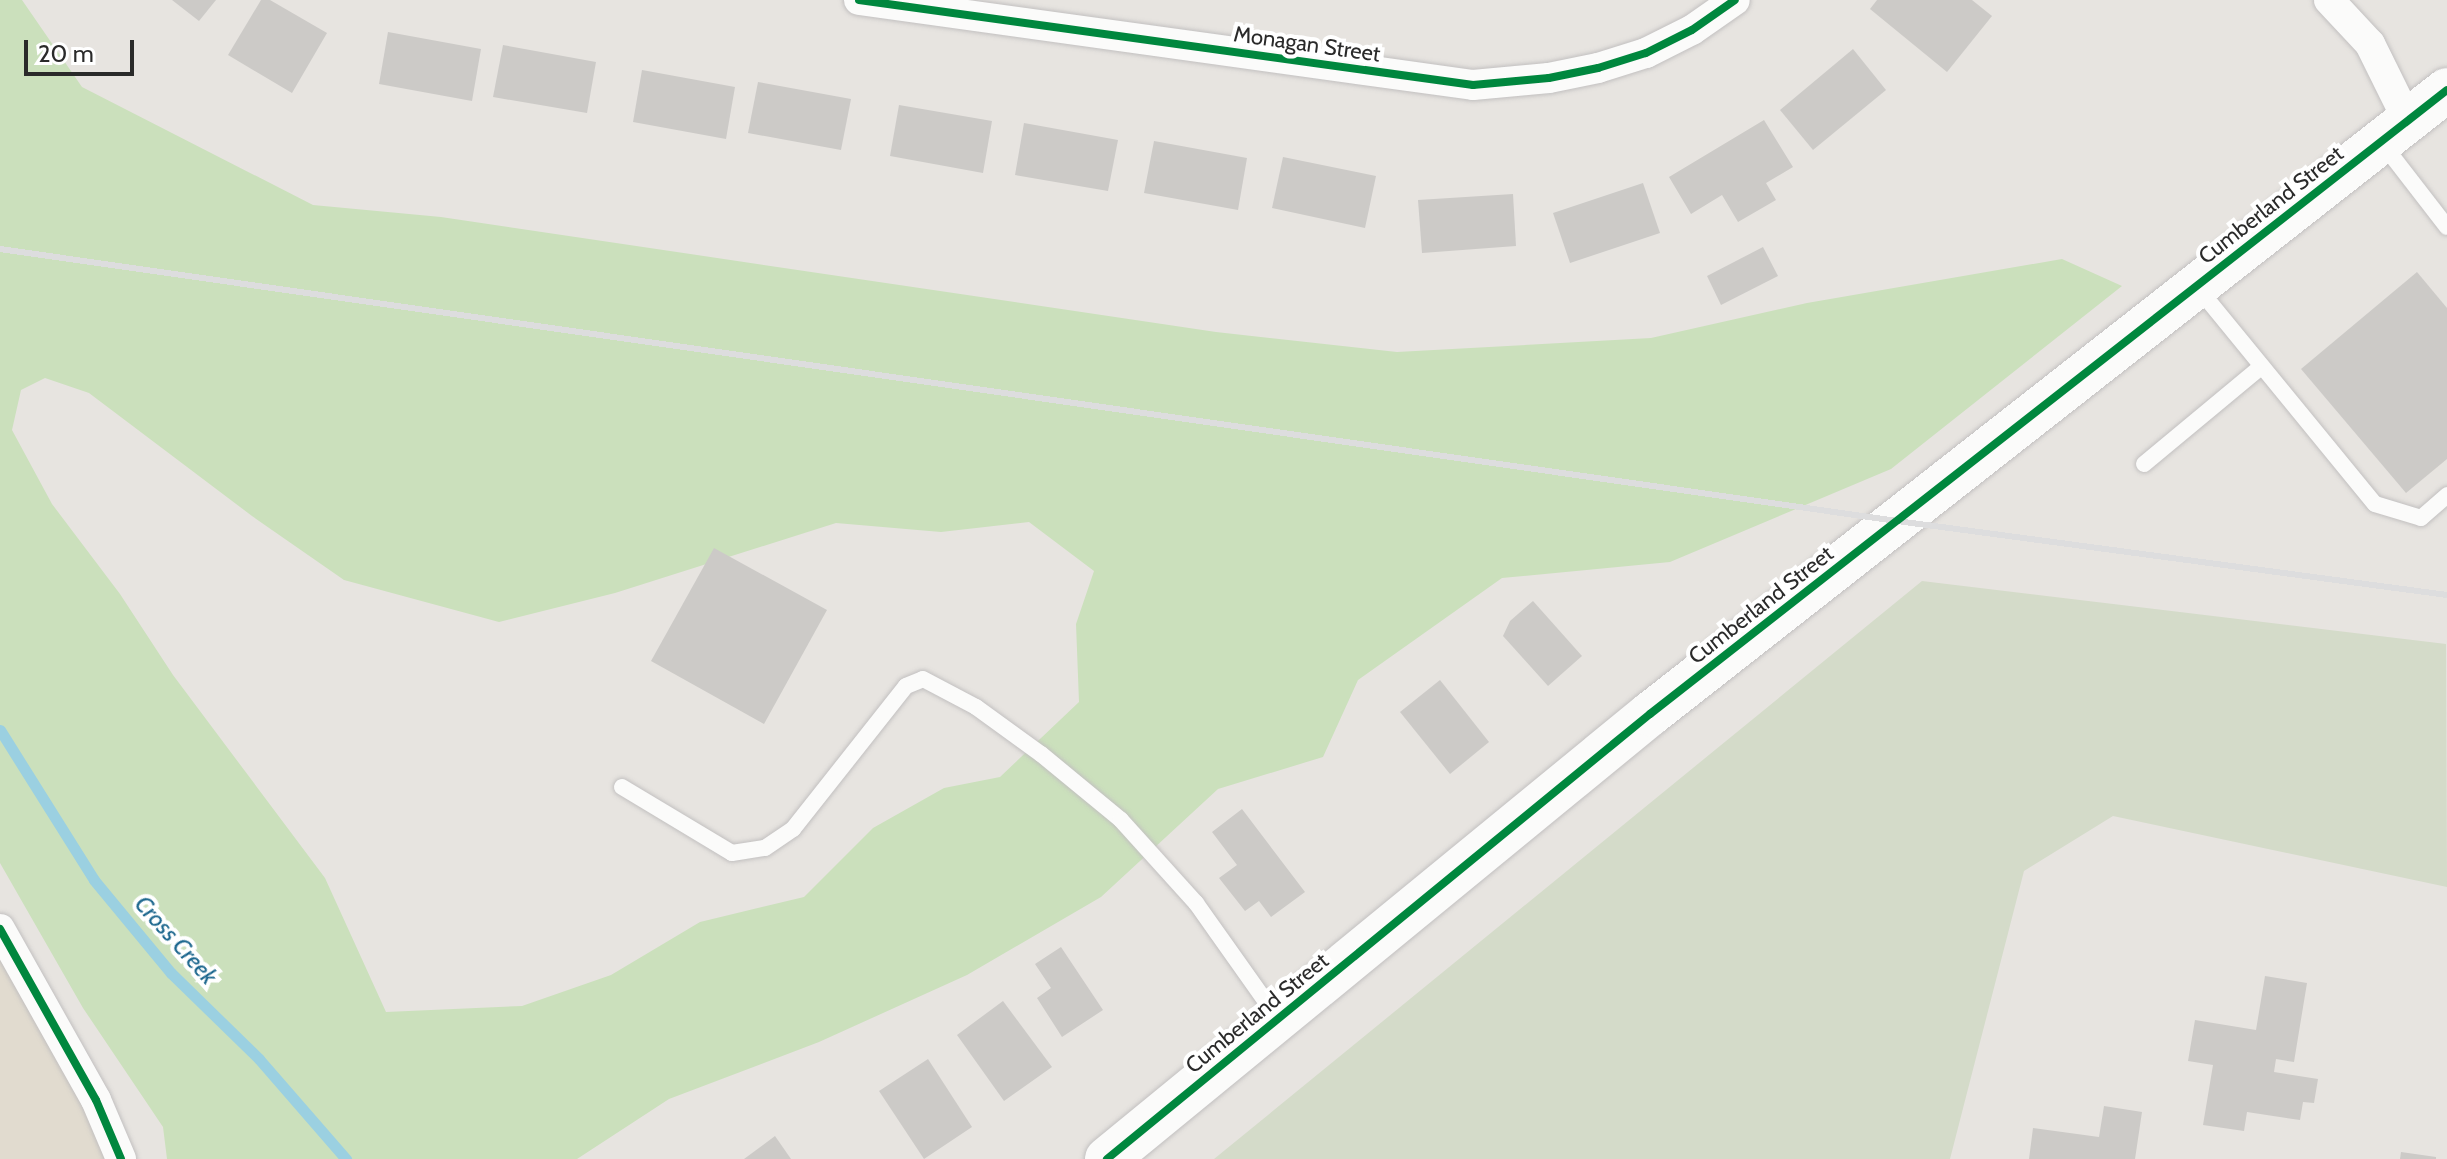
<!DOCTYPE html>
<html>
<head>
<meta charset="utf-8">
<style>
	body { margin:0 }
	#map { position:relative; width:2447px; height:1159px; overflow:hidden; background:#e7e4e0; font-family:Cabin,sans-serif }
	div>[style] { position:absolute }
	[style*='--x'] { left:calc(var(--x)*1px); top:calc(var(--y)*1px); width:calc(var(--w)*1px); rotate:calc(var(--a)*1deg) }
	.education>* { inset:0; background:#e1dbcf }
	.green>* { inset:0; background:#cbe0bc }
	.cemetery>* { inset:0; background:#d4dbc9 }
	.stream>* { height:11px; margin:-5.5px; padding:0 5.5px; transform-origin:5.5px; border-radius:5.5px; background:#9bd0e1 }
	.building>* { inset:0; background:#cccac7 }
	.roads { filter:drop-shadow(0 0 2px #c2c0c0) drop-shadow(0 0 2px #c2c0c0) }
	.lane>* { height:16px; margin:-8px; padding:0 8px; transform-origin:8px; border-radius:8px; background:#fbfbfa }
	.street>* { height:30px; margin:-15px; padding:0 15px; transform-origin:15px; border-radius:15px; background:#fbfbfa }
	.secondary>* { height:44px; margin:-22px; padding:0 22px; transform-origin:22px; border-radius:22px; background:#fbfbfa }
	.rail>* { height:6px; margin:-3px; padding:0 3px; transform-origin:3px; border-radius:3px; background:#ddddde }
	.cycleway>* { height:8px; margin:-4px; padding:0 4px; transform-origin:4px; border-radius:4px; background:#00873e }
	span { translate:-50% -50%; white-space:nowrap; text-align:center; line-height:1.15; -webkit-text-stroke:8px #fff; paint-order:stroke }
	.street-label { font-size:22px; color:#2a2a2a }
	.water-label { font-size:24px; color:#1b668d; font-style:italic }
	.scale { position:absolute; left:24px; top:40px; width:110px; height:36px; box-sizing:border-box; border:4px solid #2a2a2a; border-top:0; padding-left:10px; font-size:24px; line-height:28px; white-space:nowrap; color:#2a2a2a; -webkit-text-stroke:6px #fff; paint-order:stroke }
</style>
</head>
<body>
<div id="map">
	<div class="education">
		<div style="clip-path:polygon(0 934px,120px 1159px,0 1159px)"></div>
	</div>
	<div class="green">
		<div style="clip-path:polygon(evenodd,0 0,22px 0,82px 87px,313px 205px,441px 217px,1216px 332px,1397px 352px,1651px 338px,1807px 303px,2062px 259px,2122px 286px,1891px 469px,1670px 562px,1502px 578px,1358px 680px,1323px 757px,1218px 789px,1101px 897px,967px 975px,819px 1042px,669px 1099px,577px 1159px,167px 1159px,163px 1127px,83px 1008px,0 863px,0 0,45px 378px,89px 393px,252px 516px,344px 580px,499px 622px,615px 593px,836px 523px,941px 532px,1029px 522px,1094px 571px,1076px 624px,1079px 702px,1000px 777px,944px 788px,873px 828px,804px 897px,700px 922px,611px 975px,522px 1006px,386px 1012px,325px 878px,173px 675px,120px 594px,52px 504px,12px 430px,21px 390px,45px 378px)"></div>
	</div>
	<div class="cemetery">
		<div style="clip-path:polygon(1922px 581px,2446px 644px,2447px 887px,2113px 816px,2024px 871px,1950px 1159px,1214px 1159px)"></div>
	</div>
	<div class="stream">
		<div style="--x:0;--y:730;--w:177;--a:57.9"></div>
		<div style="--x:94;--y:880;--w:121;--a:50.4"></div>
		<div style="--x:171;--y:973;--w:123;--a:44.3"></div>
		<div style="--x:259;--y:1059;--w:133;--a:49"></div>
	</div>
	<div class="building">
		<div style="clip-path:polygon(172px 0,216px 0,199px 21px)"></div>
		<div style="clip-path:polygon(261px 0,270px 0,327px 33px,292px 93px,228px 55px)"></div>
		<div style="clip-path:polygon(1877px 0,1972px 0,1992px 16px,1947px 72px,1870px 9px)"></div>
		<div style="clip-path:polygon(388px 32px,481px 49px,472px 101px,379px 84px)"></div>
		<div style="clip-path:polygon(503px 45px,596px 62px,587px 113px,493px 97px)"></div>
		<div style="clip-path:polygon(1853px 49px,1886px 90px,1813px 150px,1780px 110px)"></div>
		<div style="clip-path:polygon(642px 70px,735px 87px,726px 139px,633px 122px)"></div>
		<div style="clip-path:polygon(758px 82px,851px 99px,841px 150px,748px 133px)"></div>
		<div style="clip-path:polygon(899px 105px,992px 121px,983px 173px,890px 156px)"></div>
		<div style="clip-path:polygon(1764px 120px,1793px 167px,1766px 183px,1776px 200px,1738px 222px,1722px 195px,1691px 214px,1669px 177px)"></div>
		<div style="clip-path:polygon(1024px 123px,1118px 140px,1108px 191px,1015px 175px)"></div>
		<div style="clip-path:polygon(1154px 141px,1247px 158px,1238px 210px,1144px 193px)"></div>
		<div style="clip-path:polygon(1283px 157px,1376px 176px,1365px 228px,1272px 208px)"></div>
		<div style="clip-path:polygon(1643px 183px,1660px 233px,1570px 263px,1553px 213px)"></div>
		<div style="clip-path:polygon(1513px 194px,1516px 246px,1422px 253px,1418px 200px)"></div>
		<div style="clip-path:polygon(1763px 247px,1778px 276px,1721px 305px,1707px 276px)"></div>
		<div style="clip-path:polygon(2417px 272px,2447px 308px,2447px 459px,2406px 493px,2301px 369px)"></div>
		<div style="clip-path:polygon(714px 548px,827px 610px,764px 724px,651px 661px)"></div>
		<div style="clip-path:polygon(1533px 601px,1582px 656px,1548px 686px,1503px 636px,1510px 621px)"></div>
		<div style="clip-path:polygon(1440px 680px,1489px 742px,1450px 774px,1400px 712px)"></div>
		<div style="clip-path:polygon(1242px 809px,1305px 892px,1271px 917px,1259px 901px,1245px 911px,1219px 878px,1237px 865px,1212px 832px)"></div>
		<div style="clip-path:polygon(1061px 947px,1103px 1010px,1062px 1037px,1037px 998px,1051px 988px,1035px 964px)"></div>
		<div style="clip-path:polygon(2265px 976px,2307px 983px,2294px 1062px,2276px 1059px,2274px 1072px,2318px 1079px,2314px 1103px,2303px 1102px,2300px 1120px,2247px 1112px,2244px 1131px,2203px 1125px,2213px 1065px,2188px 1061px,2195px 1020px,2256px 1030px)"></div>
		<div style="clip-path:polygon(1003px 1001px,1052px 1067px,1004px 1101px,957px 1035px)"></div>
		<div style="clip-path:polygon(928px 1059px,972px 1127px,924px 1159px,879px 1091px)"></div>
		<div style="clip-path:polygon(2104px 1106px,2142px 1112px,2135px 1159px,2029px 1159px,2033px 1128px,2099px 1137px)"></div>
		<div style="clip-path:polygon(775px 1136px,791px 1159px,744px 1159px)"></div>
		<div style="clip-path:polygon(2401px 1152px,2436px 1157px,2436px 1159px,2400px 1159px)"></div>
	</div>
	<div class="roads">
		<div class="lane">
			<div style="--x:2382;--y:143;--w:106;--a:52.3"></div>
			<div style="--x:2198;--y:288;--w:279;--a:50.7"></div>
			<div style="--x:2375;--y:504;--w:48;--a:16.9"></div>
			<div style="--x:2421;--y:518;--w:35;--a:-41"></div>
			<div style="--x:2144;--y:464;--w:153;--a:-39.7"></div>
			<div style="--x:622;--y:787;--w:128;--a:31"></div>
			<div style="--x:732;--y:853;--w:33;--a:-9"></div>
			<div style="--x:765;--y:848;--w:34;--a:-34"></div>
			<div style="--x:793;--y:829;--w:182;--a:-51.7"></div>
			<div style="--x:906;--y:686;--w:18;--a:-22"></div>
			<div style="--x:923;--y:679;--w:60;--a:27.8"></div>
			<div style="--x:976;--y:707;--w:80;--a:35.9"></div>
			<div style="--x:1041;--y:754;--w:104;--a:39.5"></div>
			<div style="--x:1121;--y:820;--w:112;--a:47.9"></div>
			<div style="--x:1196;--y:903;--w:138;--a:54.7"></div>
		</div>
		<div class="street">
			<div style="--x:859;--y:0;--w:620;--a:7.88"></div>
			<div style="--x:1473;--y:85;--w:76;--a:-5.3"></div>
			<div style="--x:1549;--y:78;--w:50;--a:-11.5"></div>
			<div style="--x:1598;--y:68;--w:50;--a:-17.4"></div>
			<div style="--x:1646;--y:53;--w:51;--a:-26.6"></div>
			<div style="--x:1692;--y:30;--w:52;--a:-34.9"></div>
			<div style="--x:2329;--y:0;--w:60;--a:47"></div>
			<div style="--x:2370;--y:44;--w:86;--a:63.7"></div>
			<div style="--x:0;--y:929;--w:196;--a:60.7"></div>
			<div style="--x:96;--y:1100;--w:64;--a:67"></div>
		</div>
		<div class="secondary">
			<div style="--x:1107;--y:1159;--w:702;--a:-39.34"></div>
			<div style="--x:1650;--y:714;--w:1012;--a:-38.06"></div>
		</div>
	</div>
	<div class="rail">
		<div style="--x:0;--y:249;--w:1916;--a:8.16"></div>
		<div style="--x:1897;--y:521;--w:555;--a:7.66"></div>
	</div>
	<div class="cycleway">
		<div style="--x:859;--y:0;--w:620;--a:7.88"></div>
		<div style="--x:1473;--y:85;--w:76;--a:-5.3"></div>
		<div style="--x:1549;--y:78;--w:50;--a:-11.5"></div>
		<div style="--x:1598;--y:68;--w:50;--a:-17.4"></div>
		<div style="--x:1646;--y:53;--w:51;--a:-26.6"></div>
		<div style="--x:1692;--y:30;--w:52;--a:-34.9"></div>
		<div style="--x:0;--y:929;--w:196;--a:60.7"></div>
		<div style="--x:96;--y:1100;--w:64;--a:67"></div>
		<div style="--x:1107;--y:1159;--w:702;--a:-39.34"></div>
		<div style="--x:1650;--y:714;--w:1012;--a:-38.06"></div>
	</div>
	<div class="street-label">
		<span style="left:1307px;top:44px;rotate:8deg">Monagan Street</span>
		<span style="left:2271px;top:205px;rotate:-38deg">Cumberland Street</span>
		<span style="left:1761px;top:605px;rotate:-38deg">Cumberland Street</span>
		<span style="left:1257px;top:1013px;rotate:-39deg">Cumberland Street</span>
	</div>
	<div class="water-label">
		<span style="left:176px;top:940px;rotate:48deg">Cross Creek</span>
	</div>
	<div class="scale">20 m</div>
</div>
</body>
</html>
